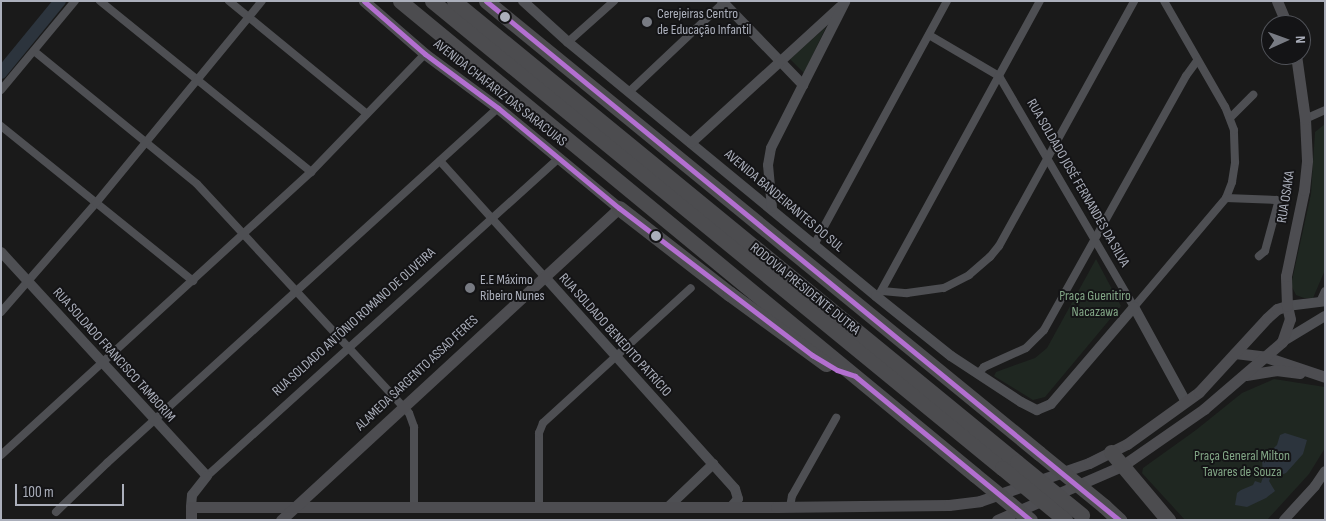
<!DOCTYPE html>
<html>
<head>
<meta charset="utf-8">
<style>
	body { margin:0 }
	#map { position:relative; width:1326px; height:521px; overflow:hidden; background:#1a1a1a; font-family:"Sofia Sans Condensed",sans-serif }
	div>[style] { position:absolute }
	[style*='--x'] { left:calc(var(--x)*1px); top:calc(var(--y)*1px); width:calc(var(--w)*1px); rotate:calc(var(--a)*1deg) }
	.green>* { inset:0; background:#1f2721 }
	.water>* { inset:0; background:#2c343d }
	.river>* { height:12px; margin:-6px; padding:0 6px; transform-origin:6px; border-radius:6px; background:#2c343d }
	.minor>* { height:8px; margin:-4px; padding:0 4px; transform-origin:4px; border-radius:4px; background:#4e4f53 }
	.tertiary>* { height:10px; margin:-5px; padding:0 5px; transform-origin:5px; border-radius:5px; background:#4e4f53 }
	.secondary>* { height:11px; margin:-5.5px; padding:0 5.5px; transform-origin:5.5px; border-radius:5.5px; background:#4d4d51 }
	.motorway>* { height:15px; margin:-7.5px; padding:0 7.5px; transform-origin:7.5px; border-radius:7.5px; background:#4c4c4f }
	.motorway-bridge>* { height:15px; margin:-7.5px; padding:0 7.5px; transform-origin:7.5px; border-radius:7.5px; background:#4c4c4f }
	.bus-1>* { height:5px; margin:-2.5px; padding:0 2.5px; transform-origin:2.5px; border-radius:2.5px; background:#b36fd0 }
	.dots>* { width:14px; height:14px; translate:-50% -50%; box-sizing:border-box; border:2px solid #141416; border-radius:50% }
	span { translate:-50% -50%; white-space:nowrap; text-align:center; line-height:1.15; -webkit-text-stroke:4px #141416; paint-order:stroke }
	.poi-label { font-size:14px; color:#abafbb }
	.left { translate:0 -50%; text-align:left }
	.street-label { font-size:14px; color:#abafbb }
	.park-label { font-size:14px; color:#82a686 }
	.frame { position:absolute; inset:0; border:2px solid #abafbb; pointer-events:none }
	.north { position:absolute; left:1261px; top:15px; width:50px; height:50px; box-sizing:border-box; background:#141416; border:1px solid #505258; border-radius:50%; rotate:88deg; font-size:14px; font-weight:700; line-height:20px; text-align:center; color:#abafbb }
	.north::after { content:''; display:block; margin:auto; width:18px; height:22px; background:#787b83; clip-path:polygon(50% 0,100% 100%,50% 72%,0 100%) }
	.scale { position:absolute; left:15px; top:484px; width:109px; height:22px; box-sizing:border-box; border:2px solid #abafbb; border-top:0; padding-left:6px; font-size:15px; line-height:18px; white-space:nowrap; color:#abafbb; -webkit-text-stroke:4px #141416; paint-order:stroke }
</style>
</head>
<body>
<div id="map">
	<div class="green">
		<div style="clip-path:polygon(826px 27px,804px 73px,790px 59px)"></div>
		<div style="clip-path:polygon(1325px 124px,1325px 270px,1313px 298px,1304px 298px,1296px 295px,1291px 285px,1311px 194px,1315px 132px)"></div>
		<div style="clip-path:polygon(1096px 259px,1121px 306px,1045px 397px,1033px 400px,994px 376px,996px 372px,1035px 358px,1047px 348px)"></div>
		<div style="clip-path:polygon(1274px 379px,1325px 387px,1325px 448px,1309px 474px,1267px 520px,1185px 520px,1142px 473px,1143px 468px,1196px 430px,1242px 393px)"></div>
	</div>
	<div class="water">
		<div style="clip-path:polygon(1285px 433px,1307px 440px,1303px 454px,1286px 473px,1281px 475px,1275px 471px,1272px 474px,1269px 481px,1275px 491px,1266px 498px,1247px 507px,1235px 505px,1237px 493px,1241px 490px,1253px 485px,1255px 481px,1261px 483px,1263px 477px,1262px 459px,1277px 445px,1280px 435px)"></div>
	</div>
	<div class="river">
		<div style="--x:1;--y:73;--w:93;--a:-50.7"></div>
	</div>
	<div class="minor">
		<div style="--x:100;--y:1;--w:272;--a:39"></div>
		<div style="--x:229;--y:1;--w:178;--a:39.3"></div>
		<div style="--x:929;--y:35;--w:81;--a:30.4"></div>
		<div style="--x:999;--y:76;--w:268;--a:59.7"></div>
		<div style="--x:1134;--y:307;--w:143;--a:-49.8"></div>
		<div style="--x:1226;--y:198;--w:17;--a:-69"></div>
		<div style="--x:1232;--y:182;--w:20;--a:-81"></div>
		<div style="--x:1235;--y:162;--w:32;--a:-92"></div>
		<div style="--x:1234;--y:130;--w:25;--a:-111"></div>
		<div style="--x:1225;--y:107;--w:122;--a:-119.9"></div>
		<div style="--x:568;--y:42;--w:62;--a:-41.7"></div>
		<div style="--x:34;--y:51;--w:210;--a:39.2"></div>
		<div style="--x:197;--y:184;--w:312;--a:47.2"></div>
		<div style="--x:409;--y:413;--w:15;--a:70"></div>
		<div style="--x:414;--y:427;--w:81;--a:90"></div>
		<div style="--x:1;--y:90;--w:116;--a:-50.3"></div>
		<div style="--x:630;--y:91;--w:128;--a:-43.4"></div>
		<div style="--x:1230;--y:118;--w:33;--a:-45"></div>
		<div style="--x:1305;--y:119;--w:22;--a:-24"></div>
		<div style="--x:1;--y:126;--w:247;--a:38.9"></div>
		<div style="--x:440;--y:161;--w:155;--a:47.9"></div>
		<div style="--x:1226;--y:198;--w:50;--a:2.3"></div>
		<div style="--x:1276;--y:200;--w:4;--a:56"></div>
		<div style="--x:1278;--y:203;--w:50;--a:105.2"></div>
		<div style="--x:1265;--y:251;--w:8;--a:140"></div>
		<div style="--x:814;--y:245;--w:278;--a:-61.4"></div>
		<div style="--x:882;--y:291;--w:25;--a:5"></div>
		<div style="--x:907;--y:293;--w:37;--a:-8"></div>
		<div style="--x:944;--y:288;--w:28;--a:-27"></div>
		<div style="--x:969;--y:275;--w:28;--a:-41"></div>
		<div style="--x:990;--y:257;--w:14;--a:-51"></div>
		<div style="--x:999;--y:246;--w:280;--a:-61.1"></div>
		<div style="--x:880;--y:293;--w:333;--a:-61.3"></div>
		<div style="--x:1320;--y:302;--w:12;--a:-66"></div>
		<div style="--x:1;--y:312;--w:145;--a:-48.9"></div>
		<div style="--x:96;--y:203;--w:261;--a:-50.6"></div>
		<div style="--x:978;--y:374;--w:9;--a:-49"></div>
		<div style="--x:984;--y:367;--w:46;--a:-24.3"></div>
		<div style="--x:1026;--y:348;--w:25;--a:-45"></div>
		<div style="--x:1044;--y:330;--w:291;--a:-60.8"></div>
		<div style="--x:1186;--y:76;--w:19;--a:-54"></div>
		<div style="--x:1;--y:455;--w:420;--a:-42.4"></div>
		<div style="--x:311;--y:172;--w:164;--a:-46"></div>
		<div style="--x:207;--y:476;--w:474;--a:-42.1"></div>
		<div style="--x:790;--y:507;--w:11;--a:-80"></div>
		<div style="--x:792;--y:496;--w:90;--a:-60.6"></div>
		<div style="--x:539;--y:509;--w:76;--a:-90"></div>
		<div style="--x:539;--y:433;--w:11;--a:-68"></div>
		<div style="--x:543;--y:423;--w:200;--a:-42.4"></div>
		<div style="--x:56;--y:512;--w:71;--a:-43.9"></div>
		<div style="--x:107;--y:463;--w:528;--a:-42.24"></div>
	</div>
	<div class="tertiary">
		<div style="--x:523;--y:1;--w:61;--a:42.3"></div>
		<div style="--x:568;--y:42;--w:399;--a:39.5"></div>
		<div style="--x:876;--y:296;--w:96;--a:38.7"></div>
		<div style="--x:951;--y:356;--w:84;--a:33.3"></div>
		<div style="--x:1021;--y:402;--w:18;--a:27"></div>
		<div style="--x:1037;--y:410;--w:15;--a:-23"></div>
		<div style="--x:1051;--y:404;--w:128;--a:-49.4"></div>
		<div style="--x:1134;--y:307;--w:108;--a:61.3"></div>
		<div style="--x:722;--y:1;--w:117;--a:46"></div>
		<div style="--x:691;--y:143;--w:202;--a:-42.4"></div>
		<div style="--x:772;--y:208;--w:43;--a:-95.3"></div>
		<div style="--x:768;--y:165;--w:17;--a:-80"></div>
		<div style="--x:771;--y:148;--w:164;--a:-63.1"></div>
		<div style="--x:1;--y:252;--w:304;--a:47.4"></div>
		<div style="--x:207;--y:476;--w:24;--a:128"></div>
		<div style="--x:192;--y:495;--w:12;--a:95"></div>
		<div style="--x:544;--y:276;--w:286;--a:48.1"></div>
		<div style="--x:735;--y:489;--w:10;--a:73"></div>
		<div style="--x:738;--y:499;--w:11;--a:131"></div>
		<div style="--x:1287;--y:306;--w:38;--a:-7"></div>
		<div style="--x:1282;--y:342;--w:50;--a:-31.2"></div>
		<div style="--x:667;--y:508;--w:64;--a:-43.7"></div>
		<div style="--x:1284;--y:520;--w:46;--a:-47.6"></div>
		<div style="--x:1315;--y:486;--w:18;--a:-56"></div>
	</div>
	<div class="secondary">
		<div style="--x:1277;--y:1;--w:26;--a:67"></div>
		<div style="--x:1235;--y:353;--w:31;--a:7"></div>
		<div style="--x:1266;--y:357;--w:62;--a:18.7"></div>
		<div style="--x:1246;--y:375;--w:30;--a:-9"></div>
		<div style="--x:1276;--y:370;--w:24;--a:7"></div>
		<div style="--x:191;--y:520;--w:13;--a:-90"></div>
		<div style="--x:191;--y:507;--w:585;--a:0"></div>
		<div style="--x:776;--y:507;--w:173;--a:-0.7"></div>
		<div style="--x:949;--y:505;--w:31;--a:-7"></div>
		<div style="--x:980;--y:501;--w:115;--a:-19.2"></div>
		<div style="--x:1089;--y:463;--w:42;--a:-26.6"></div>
		<div style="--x:1127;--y:444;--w:89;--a:-35.8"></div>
		<div style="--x:1199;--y:392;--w:100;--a:-47.4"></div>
		<div style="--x:1267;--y:318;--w:13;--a:-42"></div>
		<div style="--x:1277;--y:309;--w:10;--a:-17"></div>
		<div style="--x:281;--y:520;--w:460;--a:-42.7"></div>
		<div style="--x:619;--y:208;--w:157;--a:-140.4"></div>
		<div style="--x:498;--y:108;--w:91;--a:-143.5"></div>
		<div style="--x:425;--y:54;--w:81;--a:-139"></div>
		<div style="--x:997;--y:520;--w:136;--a:-23.4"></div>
		<div style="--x:1122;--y:466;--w:100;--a:-34.8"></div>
		<div style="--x:1204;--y:409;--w:103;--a:-40.7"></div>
		<div style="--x:1282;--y:342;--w:24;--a:-71"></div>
		<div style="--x:1290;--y:319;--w:13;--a:-103"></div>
		<div style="--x:1287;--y:306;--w:30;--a:-92"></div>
		<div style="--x:1286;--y:276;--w:88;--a:-78.2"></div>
		<div style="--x:1304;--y:190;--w:30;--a:-84"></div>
		<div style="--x:1307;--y:160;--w:41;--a:-92.8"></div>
		<div style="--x:1305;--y:119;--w:65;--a:-98"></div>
	</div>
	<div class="motorway">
		<div style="--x:400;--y:1;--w:745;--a:39.5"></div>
		<div style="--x:432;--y:1;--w:737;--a:39.33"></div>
		<div style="--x:454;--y:1;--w:728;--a:39.31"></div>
		<div style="--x:486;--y:1;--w:714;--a:39.26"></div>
		<div style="--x:619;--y:208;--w:140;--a:37.8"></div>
		<div style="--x:730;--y:294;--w:119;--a:36.1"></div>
		<div style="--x:1111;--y:452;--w:89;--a:50"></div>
		<div style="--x:1104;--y:506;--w:21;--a:43"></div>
	</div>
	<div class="motorway-bridge">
		<div style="--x:1039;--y:453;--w:84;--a:39.2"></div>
		<div style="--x:1017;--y:462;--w:84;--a:39.2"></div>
		<div style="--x:1002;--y:468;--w:82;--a:39.5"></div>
		<div style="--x:975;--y:475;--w:71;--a:39.3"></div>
	</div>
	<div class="bus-1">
		<div style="--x:364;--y:1;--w:81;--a:41"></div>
		<div style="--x:425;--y:54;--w:91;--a:36.5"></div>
		<div style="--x:498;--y:108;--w:157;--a:39.6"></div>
		<div style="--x:619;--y:208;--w:243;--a:37.3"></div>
		<div style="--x:812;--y:355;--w:29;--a:31"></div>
		<div style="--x:837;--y:370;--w:19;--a:18"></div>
		<div style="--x:855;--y:376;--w:227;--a:39.4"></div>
		<div style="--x:486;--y:1;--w:819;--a:39.35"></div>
	</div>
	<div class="dots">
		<div style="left:505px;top:17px;background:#abafbb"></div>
		<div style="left:647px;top:22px;background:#787b83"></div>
		<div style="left:656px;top:236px;background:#abafbb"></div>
		<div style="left:470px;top:288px;background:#787b83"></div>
	</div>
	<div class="poi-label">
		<span class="left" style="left:657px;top:22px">Cerejeiras Centro<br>de Educação Infantil</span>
		<span class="left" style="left:480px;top:288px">E.E Máximo<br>Ribeiro Nunes</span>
	</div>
	<div class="street-label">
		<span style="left:500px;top:93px;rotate:38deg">AVENIDA CHAFARIZ DAS SARACUIAS</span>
		<span style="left:1078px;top:183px;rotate:60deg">RUA SOLDADO JOSÉ FERNANDES DA SILVA</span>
		<span style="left:1286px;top:197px;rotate:-81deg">RUA OSAKA</span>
		<span style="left:784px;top:201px;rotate:40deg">AVENIDA BANDEIRANTES DO SUL</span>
		<span style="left:805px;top:289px;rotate:39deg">RODOVIA PRESIDENTE DUTRA</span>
		<span style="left:354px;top:322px;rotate:-42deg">RUA SOLDADO ANTÔNIO ROMANO DE OLIVEIRA</span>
		<span style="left:615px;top:335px;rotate:48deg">RUA SOLDADO BENEDITO PATRÍCIO</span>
		<span style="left:114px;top:355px;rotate:48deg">RUA SOLDADO FRANCISCO TAMBORIM</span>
		<span style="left:417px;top:373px;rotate:-43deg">ALAMEDA SARGENTO ASSAD FERES</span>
	</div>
	<div class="park-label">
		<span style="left:1095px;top:304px">Praça Guenitiro<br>Nacazawa</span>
		<span style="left:1242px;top:464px">Praça General Milton<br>Tavares de Souza</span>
	</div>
	<div class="frame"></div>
	<div class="north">N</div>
	<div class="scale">100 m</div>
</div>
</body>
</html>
